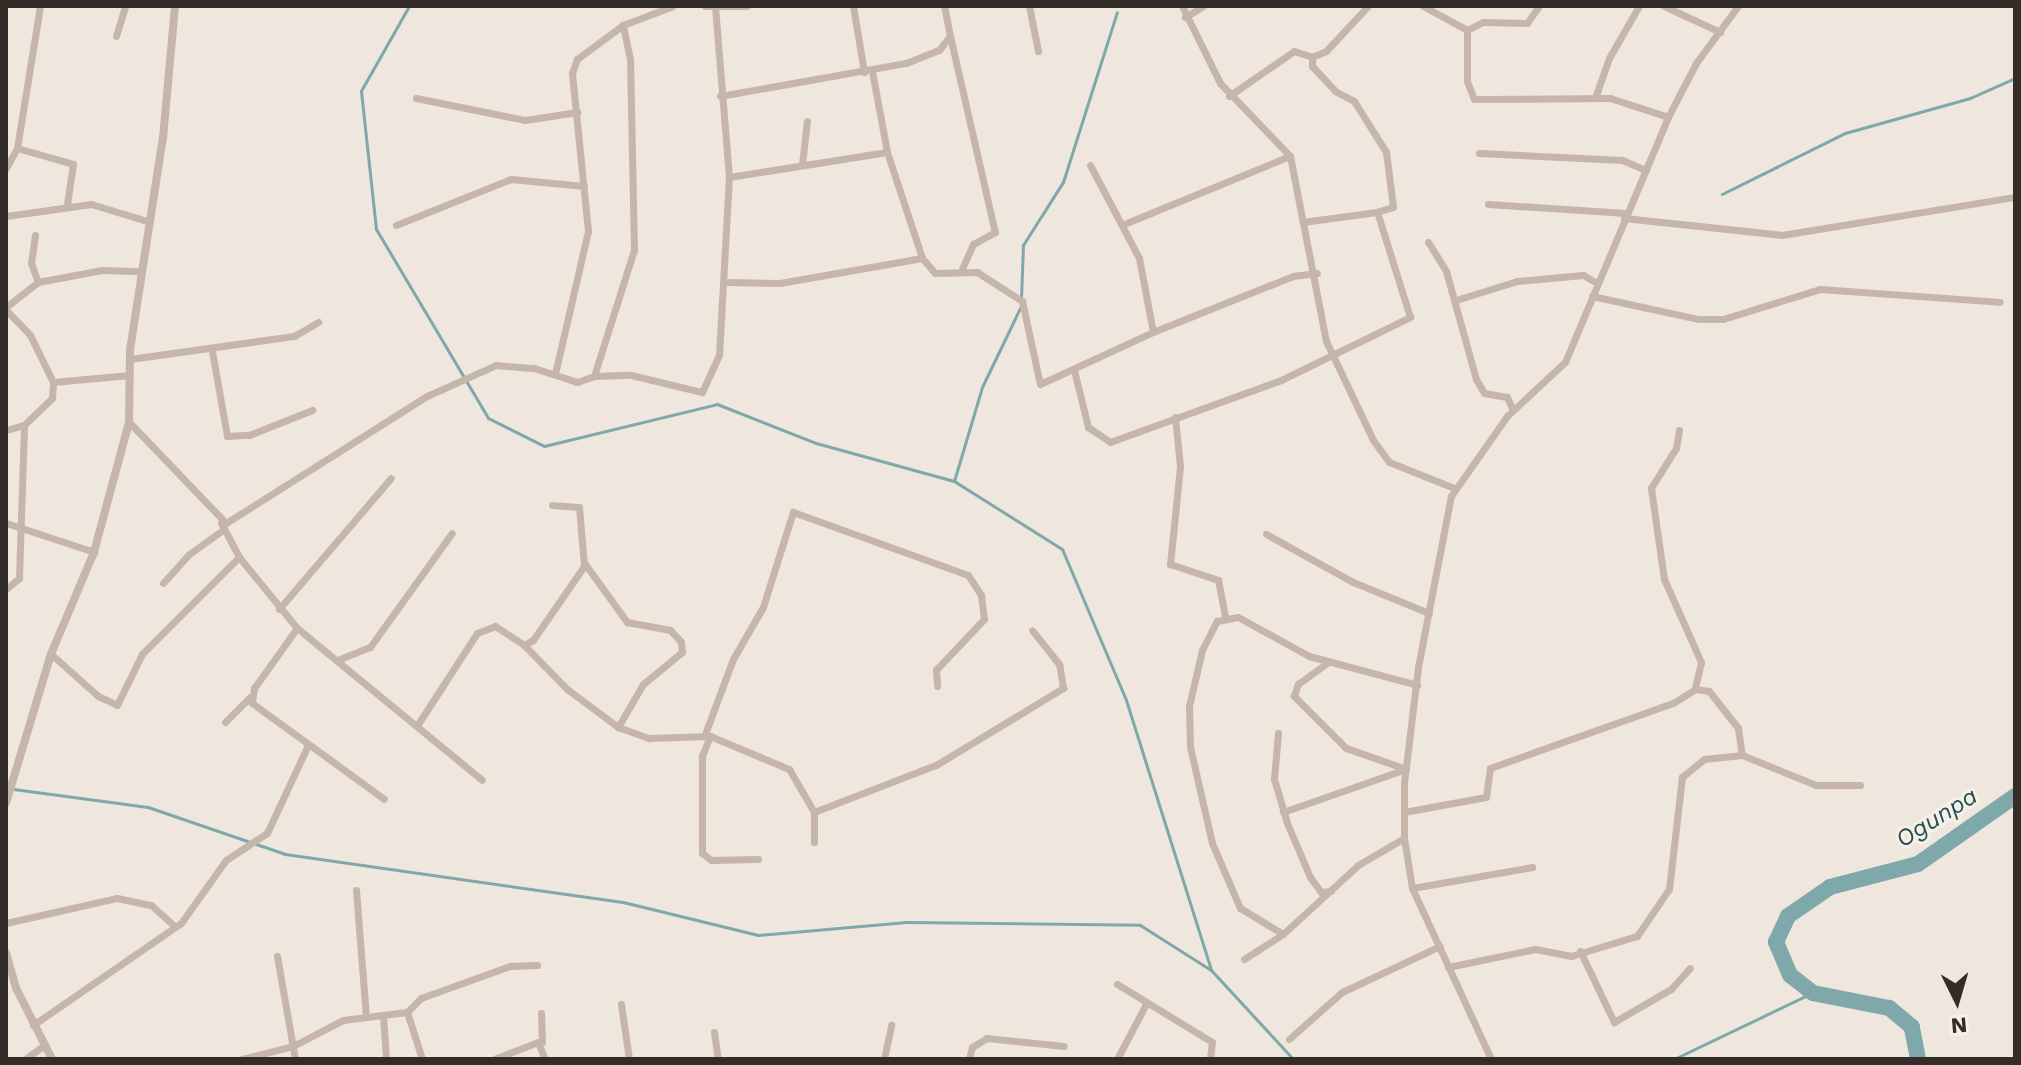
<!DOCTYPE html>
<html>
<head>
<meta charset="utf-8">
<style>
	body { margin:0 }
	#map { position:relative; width:2021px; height:1065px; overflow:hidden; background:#efe6dd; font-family:"Work Sans",sans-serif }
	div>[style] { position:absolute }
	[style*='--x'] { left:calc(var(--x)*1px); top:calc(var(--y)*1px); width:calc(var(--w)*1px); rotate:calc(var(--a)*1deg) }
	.stream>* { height:3px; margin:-1.5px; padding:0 1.5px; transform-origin:1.5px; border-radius:1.5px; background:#7ea8a9 }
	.river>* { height:16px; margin:-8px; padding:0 8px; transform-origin:8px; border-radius:8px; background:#7ea8a9 }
	.minor>* { height:7px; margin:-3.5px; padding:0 3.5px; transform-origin:3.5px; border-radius:3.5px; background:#c6b6aa }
	.tertiary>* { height:8px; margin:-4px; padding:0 4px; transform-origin:4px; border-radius:4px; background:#c6b6aa }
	span { translate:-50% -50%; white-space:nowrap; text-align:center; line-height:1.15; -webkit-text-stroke:6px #f7f0e8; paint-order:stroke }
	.water-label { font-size:24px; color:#224f51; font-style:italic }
	.frame { position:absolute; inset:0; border:8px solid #342c29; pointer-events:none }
	.north { position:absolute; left:1917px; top:961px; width:80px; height:80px; -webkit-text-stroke:6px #f7f0e8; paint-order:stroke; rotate:175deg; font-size:22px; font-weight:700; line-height:32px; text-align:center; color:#342c29 }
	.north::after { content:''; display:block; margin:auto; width:28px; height:36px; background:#342c29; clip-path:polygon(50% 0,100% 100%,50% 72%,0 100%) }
</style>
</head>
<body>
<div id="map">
	<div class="stream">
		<div style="--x:409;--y:6;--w:98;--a:119.5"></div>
		<div style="--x:361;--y:91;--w:139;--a:83.8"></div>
		<div style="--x:376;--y:229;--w:220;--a:59.3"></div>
		<div style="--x:488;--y:418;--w:63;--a:26.6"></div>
		<div style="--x:544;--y:446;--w:178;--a:-13.6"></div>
		<div style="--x:717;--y:404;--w:106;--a:21.5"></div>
		<div style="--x:816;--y:443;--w:143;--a:15.4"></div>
		<div style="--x:954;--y:481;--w:128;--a:32.2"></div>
		<div style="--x:1062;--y:549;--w:164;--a:67"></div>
		<div style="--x:1126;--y:700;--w:283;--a:72.5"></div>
		<div style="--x:1722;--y:194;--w:137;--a:-26.4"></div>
		<div style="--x:1845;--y:133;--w:130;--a:-15.6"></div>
		<div style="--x:1970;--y:98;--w:49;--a:-24"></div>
		<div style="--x:1021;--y:299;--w:54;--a:-87.9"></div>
		<div style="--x:1023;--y:245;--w:75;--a:-57.6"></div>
		<div style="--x:1063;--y:182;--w:178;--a:-72.4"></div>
		<div style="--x:954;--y:481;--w:98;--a:-73.4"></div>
		<div style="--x:982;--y:387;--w:90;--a:-64.3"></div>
		<div style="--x:6;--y:788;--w:143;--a:7.6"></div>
		<div style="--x:148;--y:807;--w:145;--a:18.9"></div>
		<div style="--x:285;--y:854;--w:341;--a:8.1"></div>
		<div style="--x:623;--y:902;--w:139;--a:13.7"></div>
		<div style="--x:758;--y:935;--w:149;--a:-5"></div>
		<div style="--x:906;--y:922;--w:234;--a:0.7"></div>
		<div style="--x:1140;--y:925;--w:84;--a:32.4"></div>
		<div style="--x:1211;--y:970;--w:121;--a:47.3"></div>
		<div style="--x:1674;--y:1059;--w:153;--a:-25.6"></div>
	</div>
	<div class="river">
		<div style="--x:1918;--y:1059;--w:33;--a:-101"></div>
		<div style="--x:1912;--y:1027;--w:30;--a:-140"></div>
		<div style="--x:1889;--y:1008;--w:77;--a:-168.8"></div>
		<div style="--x:1813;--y:993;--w:29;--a:-142"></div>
		<div style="--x:1790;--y:975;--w:36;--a:-113"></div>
		<div style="--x:1776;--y:942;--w:29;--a:-65"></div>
		<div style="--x:1788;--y:916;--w:51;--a:-34.6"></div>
		<div style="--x:1830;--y:887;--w:91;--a:-14.6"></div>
		<div style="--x:1918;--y:864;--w:118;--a:-35"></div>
	</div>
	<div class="minor">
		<div style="--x:705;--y:6;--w:42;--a:0"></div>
		<div style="--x:853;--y:6;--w:67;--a:80.5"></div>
		<div style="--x:1029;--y:6;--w:46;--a:78.7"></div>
		<div style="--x:1182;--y:6;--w:86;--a:63.7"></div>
		<div style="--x:1220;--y:83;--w:101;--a:46.2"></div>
		<div style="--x:1290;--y:156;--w:188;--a:79"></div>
		<div style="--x:1326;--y:341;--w:110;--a:64.6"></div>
		<div style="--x:1373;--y:440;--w:27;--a:54"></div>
		<div style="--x:1389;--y:462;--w:70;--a:21.8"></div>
		<div style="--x:1423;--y:6;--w:50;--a:28.6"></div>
		<div style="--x:1467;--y:30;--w:51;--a:90"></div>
		<div style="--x:1467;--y:81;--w:19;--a:69"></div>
		<div style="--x:1474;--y:99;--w:136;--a:-0.4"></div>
		<div style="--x:1610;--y:98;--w:61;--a:18.1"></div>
		<div style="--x:1664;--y:6;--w:62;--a:24.9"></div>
		<div style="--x:1185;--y:17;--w:21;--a:-31"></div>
		<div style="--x:1467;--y:30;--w:18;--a:-27"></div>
		<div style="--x:1483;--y:22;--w:44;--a:1.3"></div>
		<div style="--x:1527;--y:23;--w:21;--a:-55"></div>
		<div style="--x:116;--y:36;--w:31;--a:-73"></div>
		<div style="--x:950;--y:36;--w:201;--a:77.1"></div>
		<div style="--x:995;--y:232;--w:25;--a:151"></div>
		<div style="--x:973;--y:244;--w:27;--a:114"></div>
		<div style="--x:1312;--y:57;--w:9;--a:90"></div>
		<div style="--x:1312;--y:66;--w:34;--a:47"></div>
		<div style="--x:1335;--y:91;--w:21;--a:28"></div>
		<div style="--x:1354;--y:101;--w:60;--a:57.9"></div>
		<div style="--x:1386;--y:152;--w:55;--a:82.7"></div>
		<div style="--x:1393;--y:207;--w:17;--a:163"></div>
		<div style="--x:872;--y:71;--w:82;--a:79.5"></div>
		<div style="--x:887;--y:152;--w:112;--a:71.7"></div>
		<div style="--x:922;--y:258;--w:20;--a:49"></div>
		<div style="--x:935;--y:273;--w:42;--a:-1.4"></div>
		<div style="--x:977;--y:272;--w:54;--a:32.8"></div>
		<div style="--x:1022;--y:301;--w:85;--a:77.8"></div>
		<div style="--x:1040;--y:384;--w:124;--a:-24.7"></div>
		<div style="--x:720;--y:96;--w:189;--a:-10.1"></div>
		<div style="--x:906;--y:63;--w:35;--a:-22"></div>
		<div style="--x:939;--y:50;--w:18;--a:-52"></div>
		<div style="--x:950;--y:36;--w:31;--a:-101"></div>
		<div style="--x:1229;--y:96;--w:79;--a:-34.7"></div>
		<div style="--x:1294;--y:51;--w:19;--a:18"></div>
		<div style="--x:1312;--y:57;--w:15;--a:-23"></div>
		<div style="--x:1326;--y:51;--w:62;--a:-47"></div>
		<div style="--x:416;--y:98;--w:111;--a:11.4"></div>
		<div style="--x:525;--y:120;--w:53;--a:-8.7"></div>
		<div style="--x:1595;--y:98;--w:42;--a:-70.7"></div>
		<div style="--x:1609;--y:58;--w:60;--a:-60"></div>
		<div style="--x:17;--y:148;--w:58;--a:15.9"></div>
		<div style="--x:73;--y:164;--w:40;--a:98.5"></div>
		<div style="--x:1479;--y:153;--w:143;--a:2.8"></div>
		<div style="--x:1622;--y:160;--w:26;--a:23"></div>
		<div style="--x:802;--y:164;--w:43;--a:-83.4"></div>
		<div style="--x:1090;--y:165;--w:105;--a:62.2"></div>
		<div style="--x:1139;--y:258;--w:75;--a:79.3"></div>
		<div style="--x:1153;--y:332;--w:151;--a:-21.8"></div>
		<div style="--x:1293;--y:276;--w:24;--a:-7"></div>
		<div style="--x:6;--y:168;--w:23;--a:-61"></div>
		<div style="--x:17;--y:148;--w:144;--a:-80.8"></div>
		<div style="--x:729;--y:177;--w:160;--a:-9"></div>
		<div style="--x:1488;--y:204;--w:138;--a:3.7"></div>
		<div style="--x:6;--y:216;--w:86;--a:-8"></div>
		<div style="--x:91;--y:204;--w:59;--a:16.9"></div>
		<div style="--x:1624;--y:218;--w:159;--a:6.1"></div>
		<div style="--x:1782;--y:235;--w:236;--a:-9.3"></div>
		<div style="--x:1124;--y:224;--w:179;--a:-22.3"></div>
		<div style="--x:396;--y:225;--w:124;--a:-21.8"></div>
		<div style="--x:511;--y:179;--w:73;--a:5.5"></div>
		<div style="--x:35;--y:235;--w:28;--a:98"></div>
		<div style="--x:31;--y:263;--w:20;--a:70"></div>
		<div style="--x:1428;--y:242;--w:34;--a:58"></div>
		<div style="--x:1446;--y:271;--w:112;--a:74.5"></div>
		<div style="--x:1476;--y:379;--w:16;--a:60"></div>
		<div style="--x:1484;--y:393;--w:23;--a:10"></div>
		<div style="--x:1507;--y:397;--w:14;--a:65"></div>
		<div style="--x:728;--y:282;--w:52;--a:1.1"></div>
		<div style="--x:780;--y:283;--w:144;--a:-10"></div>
		<div style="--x:1592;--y:296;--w:108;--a:12.2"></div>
		<div style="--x:1698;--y:319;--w:25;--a:0"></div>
		<div style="--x:1723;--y:319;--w:102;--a:-17.2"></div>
		<div style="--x:1820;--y:289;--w:180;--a:4.1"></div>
		<div style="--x:1456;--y:300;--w:64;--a:-17.3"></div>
		<div style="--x:1517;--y:281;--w:66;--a:-5.2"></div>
		<div style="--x:1583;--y:275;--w:16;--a:30"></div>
		<div style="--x:6;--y:307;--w:41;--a:-38"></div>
		<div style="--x:38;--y:282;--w:65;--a:-10.6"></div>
		<div style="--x:102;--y:270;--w:38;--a:2"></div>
		<div style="--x:6;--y:310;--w:35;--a:46"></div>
		<div style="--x:30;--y:335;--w:52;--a:63.9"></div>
		<div style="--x:212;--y:351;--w:86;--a:80"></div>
		<div style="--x:227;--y:436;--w:22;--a:-3"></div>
		<div style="--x:249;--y:435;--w:68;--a:-21.6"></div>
		<div style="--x:130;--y:359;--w:166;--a:-8"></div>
		<div style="--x:294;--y:336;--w:28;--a:-30"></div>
		<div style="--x:1074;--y:370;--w:59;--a:76.2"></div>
		<div style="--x:1088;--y:427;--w:27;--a:34"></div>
		<div style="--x:1110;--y:442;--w:182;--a:-19.9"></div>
		<div style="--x:1281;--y:380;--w:144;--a:-26"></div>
		<div style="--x:1410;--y:317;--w:110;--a:-107.4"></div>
		<div style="--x:1377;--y:212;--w:75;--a:172.3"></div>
		<div style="--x:555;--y:374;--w:147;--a:-77"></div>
		<div style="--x:588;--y:231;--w:159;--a:-95.8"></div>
		<div style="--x:572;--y:73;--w:15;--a:-70"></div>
		<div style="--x:577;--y:59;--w:57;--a:-36.5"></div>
		<div style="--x:594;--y:376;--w:37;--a:-2"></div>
		<div style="--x:631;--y:375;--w:73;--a:13.5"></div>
		<div style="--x:702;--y:392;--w:41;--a:-65.3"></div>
		<div style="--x:719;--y:355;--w:178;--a:-86.8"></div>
		<div style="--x:729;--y:177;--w:170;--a:-94.7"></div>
		<div style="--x:1175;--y:417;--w:49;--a:84.2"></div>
		<div style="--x:1180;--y:466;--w:99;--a:95.8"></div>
		<div style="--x:1170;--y:564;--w:51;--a:18.4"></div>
		<div style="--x:1218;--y:580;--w:38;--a:79"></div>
		<div style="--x:129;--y:422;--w:140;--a:46.2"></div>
		<div style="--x:226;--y:523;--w:238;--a:-32.3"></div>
		<div style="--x:427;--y:396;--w:76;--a:-24.2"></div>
		<div style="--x:496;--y:365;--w:38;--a:5"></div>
		<div style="--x:534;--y:368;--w:45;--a:18"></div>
		<div style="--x:577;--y:382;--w:18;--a:-19"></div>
		<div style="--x:594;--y:376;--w:132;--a:-72.4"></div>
		<div style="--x:634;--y:250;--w:191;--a:-91.2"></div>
		<div style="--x:630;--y:59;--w:35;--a:-102"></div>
		<div style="--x:623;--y:25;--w:53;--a:-20.8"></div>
		<div style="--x:6;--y:430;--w:19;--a:-16"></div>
		<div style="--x:1679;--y:430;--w:18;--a:99"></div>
		<div style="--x:1676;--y:448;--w:47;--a:122"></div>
		<div style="--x:1651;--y:488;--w:92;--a:81.9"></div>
		<div style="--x:1664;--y:579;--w:91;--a:66"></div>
		<div style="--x:1701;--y:662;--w:28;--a:103"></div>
		<div style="--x:6;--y:523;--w:93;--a:18.2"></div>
		<div style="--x:221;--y:523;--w:38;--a:62"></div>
		<div style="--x:239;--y:557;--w:92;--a:50.8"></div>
		<div style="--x:297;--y:628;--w:239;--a:39.4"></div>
		<div style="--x:1266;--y:534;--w:99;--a:28.9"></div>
		<div style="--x:1353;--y:582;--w:82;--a:22.2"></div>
		<div style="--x:585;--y:564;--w:72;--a:54.1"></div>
		<div style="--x:627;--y:622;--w:44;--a:10.5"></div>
		<div style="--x:670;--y:630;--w:16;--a:47"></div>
		<div style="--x:681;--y:642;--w:10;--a:84"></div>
		<div style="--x:682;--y:652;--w:50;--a:140.6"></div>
		<div style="--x:643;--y:684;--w:50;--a:120.2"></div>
		<div style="--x:163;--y:583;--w:38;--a:-48"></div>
		<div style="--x:188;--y:555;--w:44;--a:-35.8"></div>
		<div style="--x:6;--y:589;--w:17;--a:-40"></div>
		<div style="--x:19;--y:578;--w:153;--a:-88.1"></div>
		<div style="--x:24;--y:425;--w:39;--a:-44"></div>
		<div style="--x:52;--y:398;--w:16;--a:-86"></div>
		<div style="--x:53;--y:382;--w:77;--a:-5.2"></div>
		<div style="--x:279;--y:609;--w:172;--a:-49.5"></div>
		<div style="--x:297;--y:628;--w:74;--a:125.6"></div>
		<div style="--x:254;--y:688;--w:15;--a:98"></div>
		<div style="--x:252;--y:703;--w:163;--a:36"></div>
		<div style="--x:524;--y:645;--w:62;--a:45.7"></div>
		<div style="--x:567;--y:689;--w:64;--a:36.7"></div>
		<div style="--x:618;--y:727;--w:33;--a:20"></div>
		<div style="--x:649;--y:738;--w:61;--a:-1.9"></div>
		<div style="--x:710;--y:736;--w:22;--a:112"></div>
		<div style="--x:702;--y:756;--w:97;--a:90"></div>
		<div style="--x:702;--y:853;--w:11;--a:38"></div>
		<div style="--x:711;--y:860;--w:47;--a:-1.2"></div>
		<div style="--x:51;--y:654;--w:63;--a:41.8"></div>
		<div style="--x:98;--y:696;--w:21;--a:25"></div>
		<div style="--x:117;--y:705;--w:57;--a:-63.9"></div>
		<div style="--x:142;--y:654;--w:137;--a:-45"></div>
		<div style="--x:340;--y:659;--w:32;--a:-22"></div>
		<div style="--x:370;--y:647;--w:140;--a:-54.3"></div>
		<div style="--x:225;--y:722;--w:35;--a:-45"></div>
		<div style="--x:418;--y:724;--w:108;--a:-57"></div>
		<div style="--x:477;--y:633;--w:19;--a:-21"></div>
		<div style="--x:495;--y:626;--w:35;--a:33"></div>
		<div style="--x:524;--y:645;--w:10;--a:-29"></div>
		<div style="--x:533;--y:640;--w:90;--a:-55.4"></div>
		<div style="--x:584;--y:566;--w:59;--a:-94.8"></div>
		<div style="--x:579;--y:507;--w:27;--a:-176"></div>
		<div style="--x:1278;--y:733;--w:46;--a:95"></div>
		<div style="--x:1274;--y:779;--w:46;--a:73.5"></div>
		<div style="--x:1287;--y:823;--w:59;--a:66.9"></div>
		<div style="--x:1310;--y:877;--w:19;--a:54"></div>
		<div style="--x:1321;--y:892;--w:10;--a:-6"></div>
		<div style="--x:705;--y:734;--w:80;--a:-69.5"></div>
		<div style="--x:733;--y:659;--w:60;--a:-60"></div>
		<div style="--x:763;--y:607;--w:100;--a:-72.5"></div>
		<div style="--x:793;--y:512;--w:186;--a:19.8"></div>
		<div style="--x:968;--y:575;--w:24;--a:57"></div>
		<div style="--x:981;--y:595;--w:24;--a:83"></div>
		<div style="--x:984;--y:619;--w:70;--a:133.3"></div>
		<div style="--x:936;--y:670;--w:16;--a:86"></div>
		<div style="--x:710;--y:736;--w:86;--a:22.7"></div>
		<div style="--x:789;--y:769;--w:50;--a:59.8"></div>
		<div style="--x:814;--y:812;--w:30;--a:90"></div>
		<div style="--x:814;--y:812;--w:131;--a:-21.1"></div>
		<div style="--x:936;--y:765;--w:149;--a:-31.2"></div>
		<div style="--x:1063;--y:688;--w:24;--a:-99"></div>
		<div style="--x:1059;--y:664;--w:43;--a:-128.5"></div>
		<div style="--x:1283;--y:812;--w:130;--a:-19.3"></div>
		<div style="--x:1406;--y:769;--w:64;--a:-160.7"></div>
		<div style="--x:1346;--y:748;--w:74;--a:-135"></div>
		<div style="--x:1294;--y:696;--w:13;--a:-72"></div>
		<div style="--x:1298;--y:684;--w:39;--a:-36"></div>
		<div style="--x:1404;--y:812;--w:83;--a:-10.4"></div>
		<div style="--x:1486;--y:797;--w:29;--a:-82"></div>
		<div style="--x:1490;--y:768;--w:194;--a:-19.6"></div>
		<div style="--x:1673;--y:703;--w:26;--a:-32"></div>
		<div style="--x:1695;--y:689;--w:14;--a:8"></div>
		<div style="--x:1709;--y:691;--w:47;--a:51.9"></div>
		<div style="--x:1738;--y:728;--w:27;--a:82"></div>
		<div style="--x:1412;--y:888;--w:122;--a:-9.9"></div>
		<div style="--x:356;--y:890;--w:127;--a:85.5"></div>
		<div style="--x:6;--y:923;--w:114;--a:-12.7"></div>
		<div style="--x:117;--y:898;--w:35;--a:12"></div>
		<div style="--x:151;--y:905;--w:31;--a:42"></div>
		<div style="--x:1283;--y:934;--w:50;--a:-148.8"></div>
		<div style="--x:1240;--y:908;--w:71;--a:-113.3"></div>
		<div style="--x:1212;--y:843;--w:98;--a:-102.9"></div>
		<div style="--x:1190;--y:747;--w:41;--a:-91.4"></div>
		<div style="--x:1189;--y:706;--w:57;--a:-76.9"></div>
		<div style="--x:1202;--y:650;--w:33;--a:-63"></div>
		<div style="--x:1217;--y:621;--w:21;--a:-11"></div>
		<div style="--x:1238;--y:617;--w:81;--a:28.8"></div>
		<div style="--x:1309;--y:656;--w:112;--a:15"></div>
		<div style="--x:1580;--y:951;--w:79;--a:64.4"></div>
		<div style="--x:1614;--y:1022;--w:66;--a:-30.1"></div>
		<div style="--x:1671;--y:989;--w:28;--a:-48"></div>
		<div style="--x:277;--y:956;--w:105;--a:80.1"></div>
		<div style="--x:1244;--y:959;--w:46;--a:-32.7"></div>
		<div style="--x:1283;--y:934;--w:102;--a:-42.6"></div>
		<div style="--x:1358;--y:865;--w:53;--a:-30.4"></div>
		<div style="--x:1448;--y:967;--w:89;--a:-11.7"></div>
		<div style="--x:1535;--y:949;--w:37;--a:11"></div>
		<div style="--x:1571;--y:956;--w:69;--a:-16.9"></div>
		<div style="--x:1637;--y:936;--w:57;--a:-55.8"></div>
		<div style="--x:1669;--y:889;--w:113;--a:-83.4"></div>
		<div style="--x:1682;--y:777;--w:28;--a:-39"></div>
		<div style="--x:1704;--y:759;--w:38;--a:-6"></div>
		<div style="--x:1742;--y:755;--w:80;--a:22.1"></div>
		<div style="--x:1816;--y:785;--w:44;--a:0"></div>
		<div style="--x:1117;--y:984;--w:111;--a:31.4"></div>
		<div style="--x:1212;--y:1042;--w:17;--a:97"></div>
		<div style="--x:621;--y:1004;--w:56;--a:81.7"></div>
		<div style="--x:407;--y:1012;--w:49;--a:72.3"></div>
		<div style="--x:541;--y:1013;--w:29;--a:88"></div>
		<div style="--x:383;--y:1015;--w:44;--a:86.1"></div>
		<div style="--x:33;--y:1025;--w:180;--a:-34.6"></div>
		<div style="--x:181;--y:923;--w:77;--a:-54.5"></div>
		<div style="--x:226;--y:860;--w:49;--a:-33.4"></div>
		<div style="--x:267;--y:833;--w:97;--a:-65"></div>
		<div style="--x:714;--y:1032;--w:27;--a:82"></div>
		<div style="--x:1289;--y:1039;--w:71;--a:-41.6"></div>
		<div style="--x:1342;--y:992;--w:108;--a:-25.1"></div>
		<div style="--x:25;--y:1059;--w:24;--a:-36"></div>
		<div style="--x:242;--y:1059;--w:53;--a:-14.3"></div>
		<div style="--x:293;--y:1046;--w:56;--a:-27.5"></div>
		<div style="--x:343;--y:1020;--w:64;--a:-7.1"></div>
		<div style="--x:407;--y:1012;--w:20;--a:-45"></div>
		<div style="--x:421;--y:998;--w:95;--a:-19.8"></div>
		<div style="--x:510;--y:966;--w:27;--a:-2"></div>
		<div style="--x:494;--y:1059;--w:47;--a:-21.1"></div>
		<div style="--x:538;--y:1042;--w:18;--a:68"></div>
		<div style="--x:884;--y:1059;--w:35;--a:-78"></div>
		<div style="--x:969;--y:1059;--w:12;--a:-76"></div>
		<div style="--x:972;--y:1047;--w:17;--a:-31"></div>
		<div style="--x:987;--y:1038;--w:77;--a:5.9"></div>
		<div style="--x:1117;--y:1059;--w:64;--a:-62.2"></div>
		<div style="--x:1491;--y:1059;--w:188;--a:-114.8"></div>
		<div style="--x:1412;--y:888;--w:51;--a:-99.1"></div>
		<div style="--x:1404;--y:838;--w:55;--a:-90"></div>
		<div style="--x:1404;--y:783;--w:117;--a:-83.1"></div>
		<div style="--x:1418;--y:667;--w:174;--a:-79.1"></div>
		<div style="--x:1451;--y:496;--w:98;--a:-55"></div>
		<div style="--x:1507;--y:416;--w:79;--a:-43"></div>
		<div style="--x:1565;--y:362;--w:266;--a:-67.2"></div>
		<div style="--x:1668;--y:117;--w:61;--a:-62.6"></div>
		<div style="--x:1696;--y:63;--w:71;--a:-53.6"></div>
	</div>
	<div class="tertiary">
		<div style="--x:6;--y:803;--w:156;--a:-73.2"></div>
		<div style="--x:51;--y:654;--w:111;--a:-67.1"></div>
		<div style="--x:94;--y:552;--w:135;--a:-74.9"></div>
		<div style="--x:129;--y:422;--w:72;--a:-89.2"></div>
		<div style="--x:130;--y:350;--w:215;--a:-81.2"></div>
		<div style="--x:163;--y:138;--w:133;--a:-84.8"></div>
		<div style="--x:6;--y:953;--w:36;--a:74"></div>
		<div style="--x:16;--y:988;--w:80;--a:63.1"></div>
	</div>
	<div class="water-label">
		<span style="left:1937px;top:818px;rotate:-32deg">Ogunpa</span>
	</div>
	<div class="frame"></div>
	<div class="north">N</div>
</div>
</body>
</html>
